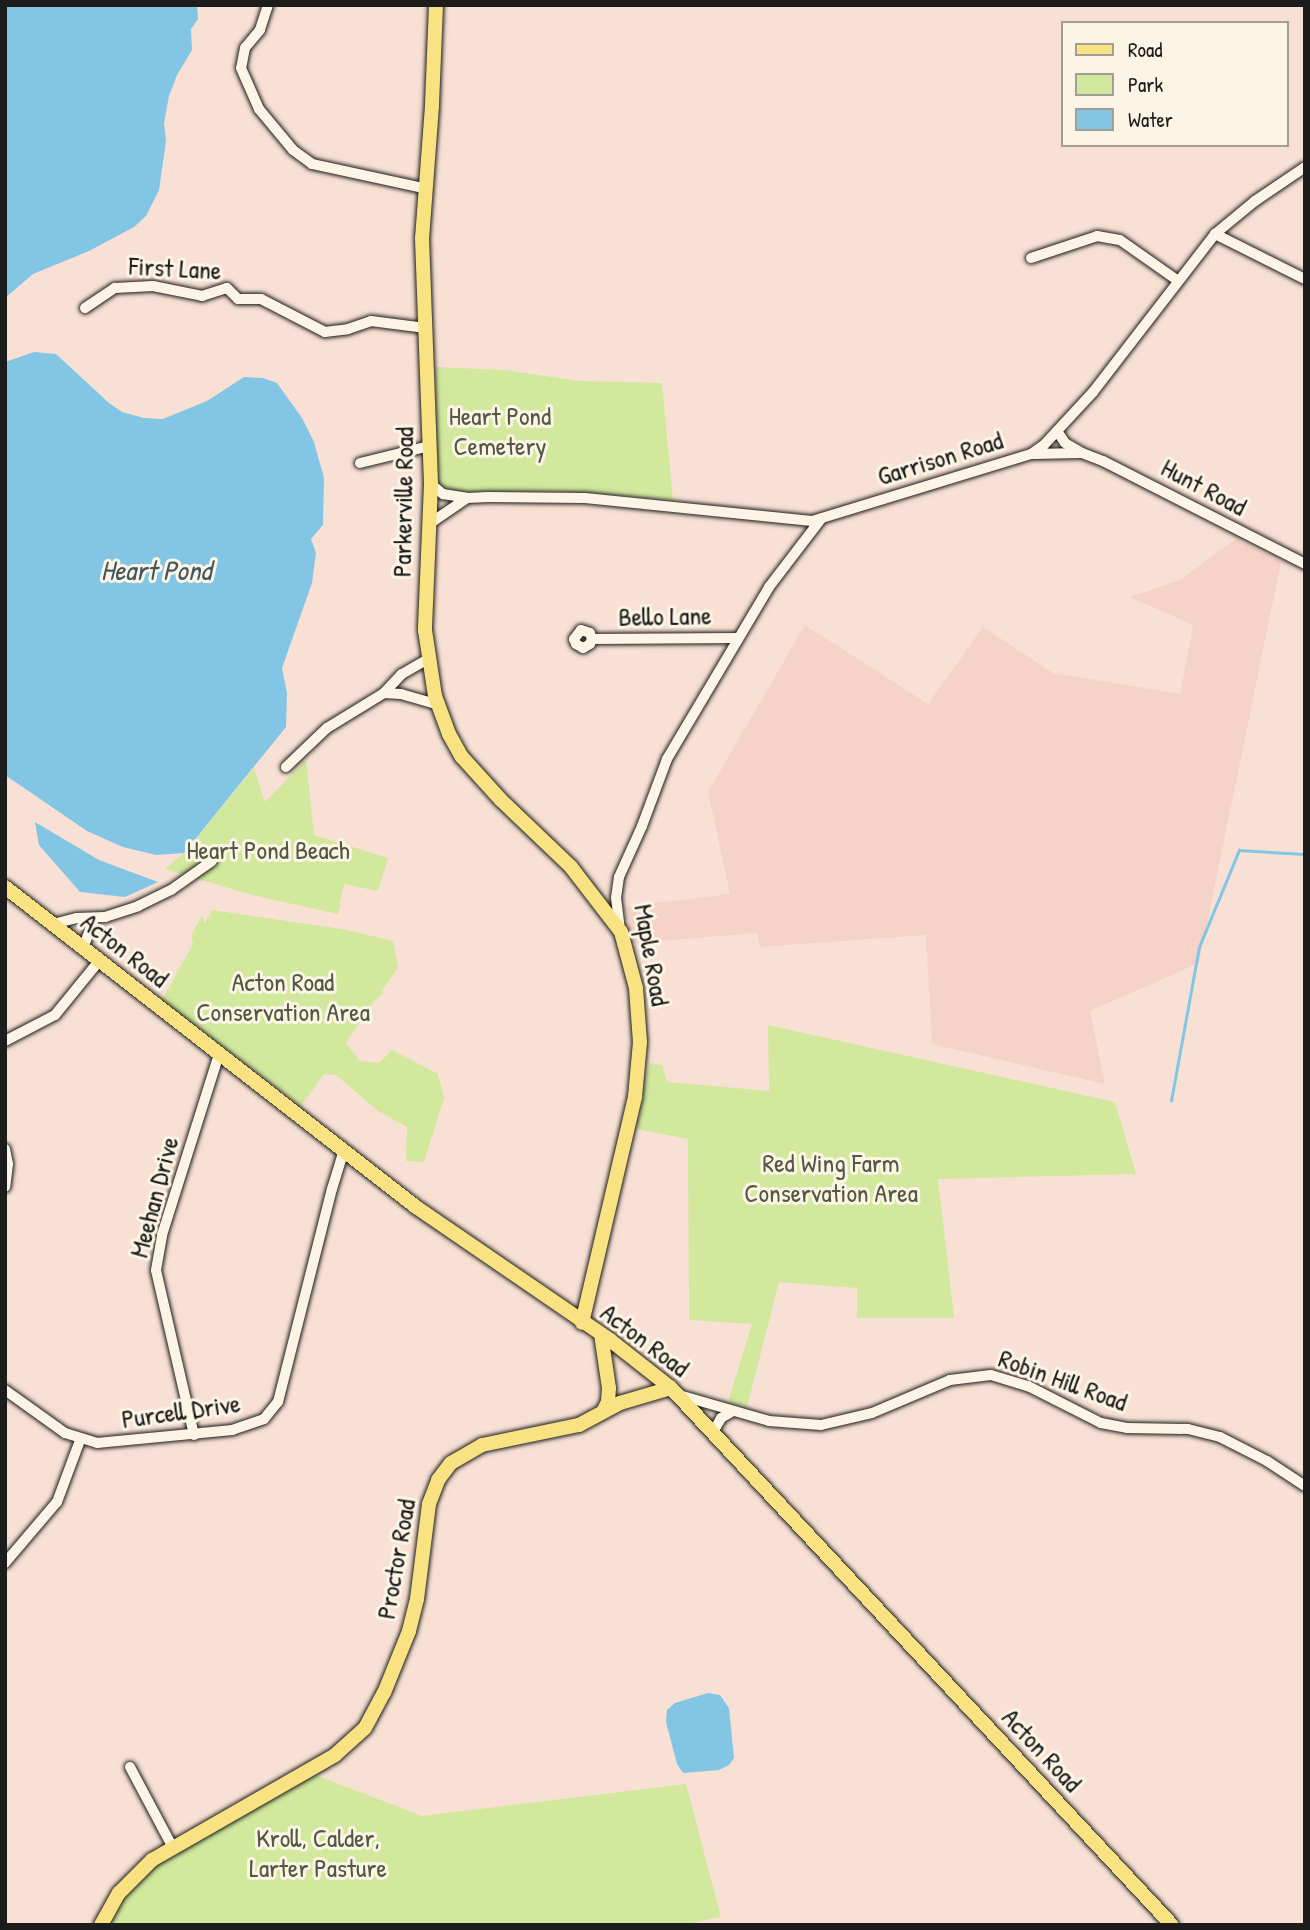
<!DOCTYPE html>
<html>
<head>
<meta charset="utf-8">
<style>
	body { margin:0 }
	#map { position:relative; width:1310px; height:1930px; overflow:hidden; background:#f8e1d4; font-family:"Patrick Hand",sans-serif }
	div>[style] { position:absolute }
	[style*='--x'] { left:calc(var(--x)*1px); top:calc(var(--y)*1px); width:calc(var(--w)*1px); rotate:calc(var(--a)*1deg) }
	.built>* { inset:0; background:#f5d3c8 }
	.green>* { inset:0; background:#d1e89d }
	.water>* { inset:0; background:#83c5e4 }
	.stream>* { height:2.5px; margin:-1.25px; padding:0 1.25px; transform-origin:1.25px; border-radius:1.25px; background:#83c5e4 }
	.roads { filter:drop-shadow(0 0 2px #1c1c1c) drop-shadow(0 0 2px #1c1c1c) }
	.minor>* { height:10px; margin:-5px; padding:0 5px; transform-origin:5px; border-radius:5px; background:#fcf5e5 }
	.major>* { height:14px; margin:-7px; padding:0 7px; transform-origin:7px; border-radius:7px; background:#f8e281 }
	span { translate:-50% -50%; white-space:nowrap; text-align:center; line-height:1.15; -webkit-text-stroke:6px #fcf5e5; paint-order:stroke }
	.street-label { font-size:26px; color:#1c1c1c }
	.park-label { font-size:26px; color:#525943 }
	.water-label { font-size:28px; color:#405762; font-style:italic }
	.frame { position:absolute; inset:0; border:7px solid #1c1c1c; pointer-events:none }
	.legend { position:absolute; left:1061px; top:21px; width:228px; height:126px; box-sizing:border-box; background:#fcf5e5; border:2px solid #a29e95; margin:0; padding:9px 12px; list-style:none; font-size:21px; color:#1c1c1c }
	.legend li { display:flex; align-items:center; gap:14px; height:35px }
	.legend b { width:35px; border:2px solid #a29e95 }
</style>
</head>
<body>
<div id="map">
	<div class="built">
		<div style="clip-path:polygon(1236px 539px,1281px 562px,1199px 963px,1090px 1011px,1105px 1084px,932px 1044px,926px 935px,760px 947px,757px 933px,634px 943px,624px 907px,730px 894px,708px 792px,805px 625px,928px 704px,983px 627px,1053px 673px,1180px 694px,1193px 625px,1130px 597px,1180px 580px)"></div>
	</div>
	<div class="green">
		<div style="clip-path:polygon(436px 367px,505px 370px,579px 381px,662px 383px,673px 500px,564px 491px,463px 493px,441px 488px,438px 483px)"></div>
		<div style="clip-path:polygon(306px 760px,314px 835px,388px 858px,378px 891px,344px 884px,338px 914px,252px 895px,165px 869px,184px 853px,254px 768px,265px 802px)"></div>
		<div style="clip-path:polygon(212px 910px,342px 929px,393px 941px,398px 968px,382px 990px,383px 994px,375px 1000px,346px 1043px,360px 1061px,379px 1063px,392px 1050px,438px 1074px,444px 1098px,424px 1162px,406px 1161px,407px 1127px,378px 1111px,336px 1075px,324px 1074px,301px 1106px,162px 1000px,193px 944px,191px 935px,202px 916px,205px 923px)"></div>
		<div style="clip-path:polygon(768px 1025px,1115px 1102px,1136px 1174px,938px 1179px,954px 1318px,857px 1318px,857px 1288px,779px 1282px,747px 1407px,728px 1402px,752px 1324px,689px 1320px,688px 1139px,637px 1129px,649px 1063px,662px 1065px,667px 1082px,769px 1091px)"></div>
		<div style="clip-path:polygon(313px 1774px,422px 1816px,686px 1784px,721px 1917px,681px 1925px,105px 1923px,117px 1905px,155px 1862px)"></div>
	</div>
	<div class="water">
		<div style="clip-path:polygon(5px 5px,197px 5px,198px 19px,191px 29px,192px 50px,177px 75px,169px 96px,164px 123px,166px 141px,159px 190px,146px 216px,134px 227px,89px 251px,33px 274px,5px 298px)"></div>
		<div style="clip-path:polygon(34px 352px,56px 354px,109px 403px,122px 412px,144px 418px,163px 419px,207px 401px,244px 377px,263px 378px,277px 383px,302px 418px,314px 442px,324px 478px,323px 525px,311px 539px,316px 553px,312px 583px,282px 668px,287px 693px,286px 727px,184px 853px,156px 855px,123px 847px,87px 831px,5px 775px,5px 362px)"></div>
		<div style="clip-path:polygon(35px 822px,99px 860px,158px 882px,125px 897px,80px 892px,39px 845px)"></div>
		<div style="clip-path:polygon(708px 1693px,720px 1695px,729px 1708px,734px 1758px,729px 1765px,719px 1770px,683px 1773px,677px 1764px,666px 1722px,667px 1710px,675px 1703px)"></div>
	</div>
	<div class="stream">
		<div style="--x:1171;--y:1101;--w:157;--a:-79.7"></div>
		<div style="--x:1199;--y:947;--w:105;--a:-67.6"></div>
		<div style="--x:1239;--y:850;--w:66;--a:3.5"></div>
	</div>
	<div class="roads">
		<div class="minor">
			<div style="--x:268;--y:5;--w:26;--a:108"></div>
			<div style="--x:260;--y:30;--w:23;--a:130"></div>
			<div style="--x:245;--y:48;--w:20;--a:101"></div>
			<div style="--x:241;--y:68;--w:45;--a:66.3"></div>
			<div style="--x:259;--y:109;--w:53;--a:50.3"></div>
			<div style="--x:293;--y:150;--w:24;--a:36"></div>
			<div style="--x:312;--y:164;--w:114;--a:12.2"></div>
			<div style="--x:1215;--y:234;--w:101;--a:26.6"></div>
			<div style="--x:1031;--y:258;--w:70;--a:-18.4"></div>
			<div style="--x:1097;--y:236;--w:23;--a:10"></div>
			<div style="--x:1120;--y:240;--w:70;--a:35.1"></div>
			<div style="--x:85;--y:308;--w:36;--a:-34"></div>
			<div style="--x:115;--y:288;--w:38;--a:-3"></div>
			<div style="--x:153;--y:286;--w:50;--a:11.5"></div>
			<div style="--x:202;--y:296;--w:26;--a:-18"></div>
			<div style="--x:227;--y:288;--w:16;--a:45"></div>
			<div style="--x:238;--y:299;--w:23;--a:0"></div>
			<div style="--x:261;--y:299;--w:72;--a:27.3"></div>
			<div style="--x:325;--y:332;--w:23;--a:-7"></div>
			<div style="--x:348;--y:329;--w:24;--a:-19"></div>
			<div style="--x:371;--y:321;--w:55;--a:7.3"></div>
			<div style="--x:1057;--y:431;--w:14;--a:56"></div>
			<div style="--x:1065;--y:443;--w:20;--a:30"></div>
			<div style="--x:1082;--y:453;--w:22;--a:21"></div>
			<div style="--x:1103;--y:461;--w:227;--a:27"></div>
			<div style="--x:1034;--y:454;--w:46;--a:-1.2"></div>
			<div style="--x:360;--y:463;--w:72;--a:-13.7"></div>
			<div style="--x:431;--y:484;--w:16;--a:40"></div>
			<div style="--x:443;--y:494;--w:24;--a:9"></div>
			<div style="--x:429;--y:524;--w:46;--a:-34.4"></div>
			<div style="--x:467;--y:498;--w:21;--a:-3"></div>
			<div style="--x:488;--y:497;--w:97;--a:0.6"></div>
			<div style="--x:585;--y:498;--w:228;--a:5.8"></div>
			<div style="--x:812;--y:521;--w:229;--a:-17"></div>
			<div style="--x:1031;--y:454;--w:16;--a:-35"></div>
			<div style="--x:1044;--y:445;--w:72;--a:-47.2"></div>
			<div style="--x:1093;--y:392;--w:200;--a:-52.3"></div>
			<div style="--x:1215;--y:234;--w:52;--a:-39.5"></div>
			<div style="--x:1255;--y:201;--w:60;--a:-34.2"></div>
			<div style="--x:592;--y:639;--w:5;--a:112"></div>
			<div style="--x:590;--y:644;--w:8;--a:150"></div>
			<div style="--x:583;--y:648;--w:8;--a:-150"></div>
			<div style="--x:576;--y:644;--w:5;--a:-112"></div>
			<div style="--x:574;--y:639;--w:11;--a:-52"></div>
			<div style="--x:581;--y:630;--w:9;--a:18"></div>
			<div style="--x:590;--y:633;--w:6;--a:72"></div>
			<div style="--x:592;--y:639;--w:146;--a:-0.4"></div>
			<div style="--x:384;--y:693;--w:17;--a:3"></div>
			<div style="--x:401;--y:694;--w:37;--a:16"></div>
			<div style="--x:286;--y:767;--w:57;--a:-43.6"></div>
			<div style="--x:327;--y:728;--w:67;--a:-31.6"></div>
			<div style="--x:384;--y:693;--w:26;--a:-47"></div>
			<div style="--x:402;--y:674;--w:30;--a:-30"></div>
			<div style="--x:53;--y:924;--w:25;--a:-14"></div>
			<div style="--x:77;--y:918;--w:28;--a:-2"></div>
			<div style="--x:105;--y:917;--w:35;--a:-18"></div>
			<div style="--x:138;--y:906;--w:37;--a:-26"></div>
			<div style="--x:171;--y:890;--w:50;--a:-35.3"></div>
			<div style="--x:620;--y:930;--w:32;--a:-97"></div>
			<div style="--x:616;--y:898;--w:21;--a:-82"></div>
			<div style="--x:619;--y:877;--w:56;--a:-65.7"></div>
			<div style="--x:642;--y:826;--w:72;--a:-69.5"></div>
			<div style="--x:667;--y:759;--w:200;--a:-59.3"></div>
			<div style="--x:769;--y:587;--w:86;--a:-52.6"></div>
			<div style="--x:83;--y:948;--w:31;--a:-69"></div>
			<div style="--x:5;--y:1041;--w:56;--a:-27.5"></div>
			<div style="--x:55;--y:1015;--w:70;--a:-50.8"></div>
			<div style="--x:5;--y:1149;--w:15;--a:79"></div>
			<div style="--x:8;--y:1164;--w:23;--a:97"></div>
			<div style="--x:5;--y:1390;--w:74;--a:35.6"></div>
			<div style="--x:65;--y:1433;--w:34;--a:17"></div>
			<div style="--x:97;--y:1443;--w:136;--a:-5.5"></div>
			<div style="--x:232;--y:1430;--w:34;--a:-19"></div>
			<div style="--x:264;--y:1419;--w:22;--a:-51"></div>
			<div style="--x:278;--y:1402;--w:220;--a:-75.8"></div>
			<div style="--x:332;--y:1189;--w:41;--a:-72.9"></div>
			<div style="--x:679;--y:1395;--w:94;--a:16.1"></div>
			<div style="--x:769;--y:1421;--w:52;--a:4.4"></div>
			<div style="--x:821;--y:1425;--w:52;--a:-13.2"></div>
			<div style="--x:872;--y:1413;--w:85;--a:-22.9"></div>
			<div style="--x:950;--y:1380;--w:41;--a:-7"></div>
			<div style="--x:991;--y:1375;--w:39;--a:17"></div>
			<div style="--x:1028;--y:1386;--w:82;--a:26.9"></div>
			<div style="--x:1101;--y:1423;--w:26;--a:11"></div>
			<div style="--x:1127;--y:1428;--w:61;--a:0.9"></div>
			<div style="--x:1188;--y:1429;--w:33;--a:14"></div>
			<div style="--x:1220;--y:1437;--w:53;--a:27.1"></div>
			<div style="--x:1267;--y:1461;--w:45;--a:33.3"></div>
			<div style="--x:713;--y:1432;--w:16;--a:-60"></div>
			<div style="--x:721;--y:1418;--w:14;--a:-30"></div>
			<div style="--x:194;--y:1435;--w:169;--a:-103"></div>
			<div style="--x:156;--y:1270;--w:36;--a:-80"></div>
			<div style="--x:162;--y:1235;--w:190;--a:-72.5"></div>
			<div style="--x:5;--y:1563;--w:80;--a:-49.6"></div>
			<div style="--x:57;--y:1502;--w:66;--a:-69.6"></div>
			<div style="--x:130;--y:1767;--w:92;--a:62"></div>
		</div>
		<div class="major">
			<div style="--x:436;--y:5;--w:101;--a:92.3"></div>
			<div style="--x:432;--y:106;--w:132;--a:94.3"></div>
			<div style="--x:422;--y:238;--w:246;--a:87.9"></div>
			<div style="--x:431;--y:484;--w:146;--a:92.4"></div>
			<div style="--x:425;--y:630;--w:67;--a:81.4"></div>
			<div style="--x:435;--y:696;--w:40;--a:69.8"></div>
			<div style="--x:449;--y:734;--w:26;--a:61"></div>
			<div style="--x:462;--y:757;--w:58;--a:47.8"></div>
			<div style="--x:501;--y:800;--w:97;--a:43.7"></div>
			<div style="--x:571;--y:867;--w:82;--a:52.4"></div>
			<div style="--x:621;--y:932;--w:58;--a:75"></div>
			<div style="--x:636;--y:988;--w:54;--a:85.8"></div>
			<div style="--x:640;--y:1042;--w:55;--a:95.2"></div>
			<div style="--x:635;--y:1097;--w:232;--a:103.2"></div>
			<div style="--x:5;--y:887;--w:521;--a:37.9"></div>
			<div style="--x:416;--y:1207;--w:235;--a:34.4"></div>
			<div style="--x:610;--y:1340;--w:78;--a:38.2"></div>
			<div style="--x:671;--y:1388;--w:734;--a:46.99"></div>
			<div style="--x:601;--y:1334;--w:55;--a:81.6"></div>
			<div style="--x:609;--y:1388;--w:14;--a:94"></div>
			<div style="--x:608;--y:1402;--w:11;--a:117"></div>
			<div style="--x:101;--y:1925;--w:37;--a:-61"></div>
			<div style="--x:119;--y:1893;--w:47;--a:-45"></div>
			<div style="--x:152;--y:1860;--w:211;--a:-29.8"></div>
			<div style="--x:335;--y:1755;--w:40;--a:-42"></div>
			<div style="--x:365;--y:1728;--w:40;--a:-62"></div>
			<div style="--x:384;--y:1693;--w:67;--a:-68"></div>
			<div style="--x:409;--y:1631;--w:33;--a:-76"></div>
			<div style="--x:417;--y:1599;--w:96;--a:-82.8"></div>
			<div style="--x:429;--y:1504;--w:26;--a:-69"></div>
			<div style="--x:438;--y:1480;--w:21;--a:-53"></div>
			<div style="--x:451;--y:1463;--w:36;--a:-30"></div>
			<div style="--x:482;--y:1445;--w:99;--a:-11.7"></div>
			<div style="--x:579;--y:1425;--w:47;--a:-28.2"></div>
			<div style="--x:620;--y:1403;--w:53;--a:-16.4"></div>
		</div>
	</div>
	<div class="street-label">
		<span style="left:175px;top:268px;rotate:3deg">First Lane</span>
		<span style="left:940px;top:458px;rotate:-17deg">Garrison Road</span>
		<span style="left:1204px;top:487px;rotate:28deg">Hunt Road</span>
		<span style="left:403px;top:502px;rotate:-89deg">Parkerville Road</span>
		<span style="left:665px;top:616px;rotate:-1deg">Bello Lane</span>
		<span style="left:125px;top:950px;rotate:38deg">Acton Road</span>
		<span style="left:652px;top:955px;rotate:80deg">Maple Road</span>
		<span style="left:154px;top:1197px;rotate:-75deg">Meehan Drive</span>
		<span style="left:645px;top:1340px;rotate:37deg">Acton Road</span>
		<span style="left:1063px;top:1380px;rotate:20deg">Robin Hill Road</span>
		<span style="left:181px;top:1411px;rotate:-8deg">Purcell Drive</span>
		<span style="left:396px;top:1559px;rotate:-80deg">Proctor Road</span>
		<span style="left:1042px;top:1750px;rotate:47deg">Acton Road</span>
	</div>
	<div class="park-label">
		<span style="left:500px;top:431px">Heart Pond<br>Cemetery</span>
		<span style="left:268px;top:850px">Heart Pond Beach</span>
		<span style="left:283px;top:997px">Acton Road<br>Conservation Area</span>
		<span style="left:831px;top:1178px">Red Wing Farm<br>Conservation Area</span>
		<span style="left:318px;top:1853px">Kroll, Calder,<br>Larter Pasture</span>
	</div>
	<div class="water-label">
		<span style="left:156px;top:570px">Heart Pond</span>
	</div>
	<div class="frame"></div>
	<ul class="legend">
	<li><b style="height:9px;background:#f8e281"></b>Road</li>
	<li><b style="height:19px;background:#d1e89d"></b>Park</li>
	<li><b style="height:19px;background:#83c5e4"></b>Water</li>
	</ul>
</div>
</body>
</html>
